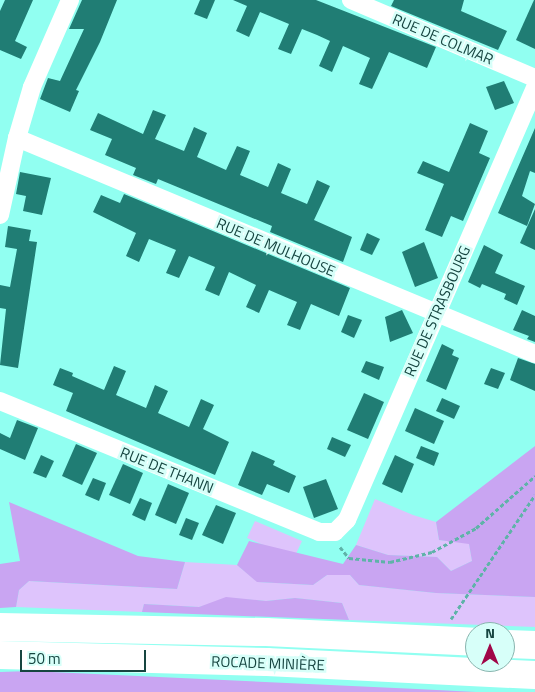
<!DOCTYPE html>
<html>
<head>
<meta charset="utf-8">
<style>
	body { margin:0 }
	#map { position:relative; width:535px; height:692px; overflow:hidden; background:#91fff1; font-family:"Titillium Web",sans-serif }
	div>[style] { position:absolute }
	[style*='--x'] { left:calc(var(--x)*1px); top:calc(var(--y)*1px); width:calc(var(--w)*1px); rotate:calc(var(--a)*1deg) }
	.green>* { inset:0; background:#dec4fc }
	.forest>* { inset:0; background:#c9a5f2 }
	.building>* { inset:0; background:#207d74 }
	.path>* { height:3px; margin-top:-1.5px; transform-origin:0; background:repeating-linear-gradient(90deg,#5eb3a8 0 4px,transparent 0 6.5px) }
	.minor>* { height:18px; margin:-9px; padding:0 9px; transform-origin:9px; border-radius:9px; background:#fff }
	.motorway>* { height:28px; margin:-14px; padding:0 14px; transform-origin:14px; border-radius:14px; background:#fff }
	span { translate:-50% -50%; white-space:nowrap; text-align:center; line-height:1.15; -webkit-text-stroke:5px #d7fff9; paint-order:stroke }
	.street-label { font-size:15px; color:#164540 }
	.north { position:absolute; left:465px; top:622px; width:50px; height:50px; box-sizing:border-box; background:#d7fff9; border:1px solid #8ab5af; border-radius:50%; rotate:0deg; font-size:14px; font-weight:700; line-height:20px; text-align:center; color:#164540 }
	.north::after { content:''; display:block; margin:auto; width:18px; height:22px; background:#a00648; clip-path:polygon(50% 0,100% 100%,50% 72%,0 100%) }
	.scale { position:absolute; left:20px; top:650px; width:126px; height:22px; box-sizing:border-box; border:2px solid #164540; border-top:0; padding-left:6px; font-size:15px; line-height:18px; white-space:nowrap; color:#164540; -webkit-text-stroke:4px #d7fff9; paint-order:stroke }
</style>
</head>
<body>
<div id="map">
	<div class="green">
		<div style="clip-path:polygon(375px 499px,413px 515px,436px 522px,439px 540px,469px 543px,472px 561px,451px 571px,437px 557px,388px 555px,356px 545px)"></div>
		<div style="clip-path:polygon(255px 521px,302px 541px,294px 558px,247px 538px)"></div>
		<div style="clip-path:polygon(185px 562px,237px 565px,258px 582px,313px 585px,327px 575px,350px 575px,359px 585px,436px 593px,535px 597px,535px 627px,349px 620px,342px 603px,295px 598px,266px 601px,230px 598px,199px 607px,144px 604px,142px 612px,16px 607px,19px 590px,29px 581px,177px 589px)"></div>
	</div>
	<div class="forest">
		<div style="clip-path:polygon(535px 446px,535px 597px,436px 593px,359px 585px,350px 575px,327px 575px,313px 585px,257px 582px,237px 565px,249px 541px,343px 564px,356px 545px,388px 555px,437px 557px,451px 571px,472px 561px,469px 544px,439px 540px,436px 522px)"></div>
		<div style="clip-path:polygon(9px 502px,138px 556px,185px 562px,177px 589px,29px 581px,19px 590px,16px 607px,0 608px,0 564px,20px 561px)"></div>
		<div style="clip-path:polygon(226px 597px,266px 601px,295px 598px,342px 603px,349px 620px,142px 612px,144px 604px,199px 607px)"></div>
		<div style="clip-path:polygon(30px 671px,417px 689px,476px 692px,0 692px,0 672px)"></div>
	</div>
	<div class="building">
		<div style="clip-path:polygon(5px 0,33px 0,15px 41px,27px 47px,21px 59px,0 50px,0 11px)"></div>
		<div style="clip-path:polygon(82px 0,117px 0,100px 42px,76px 90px,79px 91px,70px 112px,40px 99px,48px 78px,60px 81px,84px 29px,69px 29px)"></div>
		<div style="clip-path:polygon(200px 0,215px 0,207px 19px,194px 14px)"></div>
		<div style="clip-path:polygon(233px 0,316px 0,436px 47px,427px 68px,389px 52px,372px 89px,359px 84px,370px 58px,343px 46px,332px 72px,319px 66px,330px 41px,317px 35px,302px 29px,291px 54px,278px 49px,289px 24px,260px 12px,249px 37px,236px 31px,247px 6px)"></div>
		<div style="clip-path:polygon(394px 0,464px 0,461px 11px,507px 31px,498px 50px,391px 6px)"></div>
		<div style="clip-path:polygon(534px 0,535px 0,535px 49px,516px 40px)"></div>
		<div style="clip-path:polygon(504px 81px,514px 103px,495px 110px,486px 87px)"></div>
		<div style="clip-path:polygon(153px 110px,166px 115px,155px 139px,184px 151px,194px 127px,207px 133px,197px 157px,226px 170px,237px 146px,250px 151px,240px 175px,268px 187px,278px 163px,291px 169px,281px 193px,307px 204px,317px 180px,330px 186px,314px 220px,352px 237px,343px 262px,270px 232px,272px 226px,158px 179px,156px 184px,133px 175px,136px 168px,105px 155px,112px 139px,90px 130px,98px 113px,143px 134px)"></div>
		<div style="clip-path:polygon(470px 123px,488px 131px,479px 153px,490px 158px,463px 221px,451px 216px,442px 237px,425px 230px,444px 184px,417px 173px,423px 161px,449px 172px)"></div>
		<div style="clip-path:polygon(535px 128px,535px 173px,530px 171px,522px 196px,535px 204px,527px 226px,498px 213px)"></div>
		<div style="clip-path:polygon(20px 172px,51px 178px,42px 215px,23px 211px,26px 196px,16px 194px)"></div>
		<div style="clip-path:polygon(124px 194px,350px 288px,339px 316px,311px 304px,300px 330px,287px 325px,297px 302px,269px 290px,259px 313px,246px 307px,256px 285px,229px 272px,219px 296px,205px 290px,215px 267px,189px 256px,179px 278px,166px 273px,176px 250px,149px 239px,139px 262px,126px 256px,136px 233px,93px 212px,101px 195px,120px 203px)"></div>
		<div style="clip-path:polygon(535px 209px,535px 250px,520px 243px)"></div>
		<div style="clip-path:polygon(8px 226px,31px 230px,29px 241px,37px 242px,18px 368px,0 365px,6px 309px,0 308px,0 285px,10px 287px,17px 249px,5px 247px)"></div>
		<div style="clip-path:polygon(367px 233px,380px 239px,372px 255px,360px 250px)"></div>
		<div style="clip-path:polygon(424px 242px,438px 278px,415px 287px,402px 252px)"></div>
		<div style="clip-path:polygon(484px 245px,503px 255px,495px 273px,525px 286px,517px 305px,504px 299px,506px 294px,482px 284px,480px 288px,468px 282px)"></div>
		<div style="clip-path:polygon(402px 310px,413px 333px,390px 342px,385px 317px)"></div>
		<div style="clip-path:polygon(522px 310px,535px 316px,535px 342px,527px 339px,529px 336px,513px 330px)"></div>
		<div style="clip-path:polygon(348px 315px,362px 320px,354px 338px,341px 332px)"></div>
		<div style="clip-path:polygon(442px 344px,454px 350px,452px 355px,459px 358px,446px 390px,426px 381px)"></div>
		<div style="clip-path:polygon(518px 358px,535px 364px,535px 391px,510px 380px)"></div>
		<div style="clip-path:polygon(366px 361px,384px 367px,379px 380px,361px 372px)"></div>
		<div style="clip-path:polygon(114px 366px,126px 371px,116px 395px,146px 408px,155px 385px,168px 391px,158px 413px,189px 427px,201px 399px,214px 405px,203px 429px,229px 442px,215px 475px,66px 411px,73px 393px,53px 385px,60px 368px,73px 373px,72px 376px,104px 390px)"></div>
		<div style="clip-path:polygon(491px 368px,505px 373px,498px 389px,484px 384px)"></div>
		<div style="clip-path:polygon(364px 393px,384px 402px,368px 439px,347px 430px)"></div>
		<div style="clip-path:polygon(442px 398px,460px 406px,454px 419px,436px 411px)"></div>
		<div style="clip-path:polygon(415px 408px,444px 421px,434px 444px,405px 431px)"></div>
		<div style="clip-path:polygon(17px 420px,38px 428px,25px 460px,0 449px,0 433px,10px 438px)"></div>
		<div style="clip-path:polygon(332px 437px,351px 445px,345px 457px,327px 449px)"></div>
		<div style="clip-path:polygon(76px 444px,97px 453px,82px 485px,62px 476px)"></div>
		<div style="clip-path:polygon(421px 446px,439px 453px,434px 466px,416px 458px)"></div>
		<div style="clip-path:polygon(252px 451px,275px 461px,273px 465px,296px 476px,289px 493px,267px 484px,262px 495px,238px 485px)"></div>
		<div style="clip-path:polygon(41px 455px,54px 461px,46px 478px,33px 473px)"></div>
		<div style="clip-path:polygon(395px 455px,414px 464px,402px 493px,382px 484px)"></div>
		<div style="clip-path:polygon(123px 464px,143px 473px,130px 504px,109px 495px)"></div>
		<div style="clip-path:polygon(93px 478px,106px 483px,99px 501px,85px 495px)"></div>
		<div style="clip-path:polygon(326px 479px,338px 509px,314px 518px,303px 487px)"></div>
		<div style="clip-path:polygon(168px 484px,189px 493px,176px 524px,155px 515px)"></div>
		<div style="clip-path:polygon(140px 498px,152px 503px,145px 521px,132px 515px)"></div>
		<div style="clip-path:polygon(216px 505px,236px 513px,223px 544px,202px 535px)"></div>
		<div style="clip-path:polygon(186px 518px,199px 523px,192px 540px,179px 535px)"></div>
	</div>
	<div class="path">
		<div style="--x:340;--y:547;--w:14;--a:51"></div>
		<div style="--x:349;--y:558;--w:41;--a:5.6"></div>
		<div style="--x:390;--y:562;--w:43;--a:-13.4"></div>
		<div style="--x:432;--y:552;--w:50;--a:-28.6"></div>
		<div style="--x:476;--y:528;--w:79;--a:-41.4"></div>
		<div style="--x:451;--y:619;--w:150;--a:-55.9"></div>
	</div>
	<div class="minor">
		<div style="--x:351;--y:0;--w:200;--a:23"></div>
		<div style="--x:17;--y:138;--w:561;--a:22.64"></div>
		<div style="--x:0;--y:215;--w:79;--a:-77.6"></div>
		<div style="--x:17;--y:138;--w:53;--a:-73.6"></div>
		<div style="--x:32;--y:87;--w:95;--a:-66.4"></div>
		<div style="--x:0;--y:401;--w:345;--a:22.3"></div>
		<div style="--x:319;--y:532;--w:16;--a:0"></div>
		<div style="--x:335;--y:532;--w:17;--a:-45"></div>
		<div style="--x:347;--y:520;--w:471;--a:-66.5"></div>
	</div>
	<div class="motorway">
		<div style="--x:0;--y:627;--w:266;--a:1.1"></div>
		<div style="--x:266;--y:632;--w:209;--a:2.7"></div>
		<div style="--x:505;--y:644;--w:30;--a:2"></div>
		<div style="--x:0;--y:655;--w:267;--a:1.5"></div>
		<div style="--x:267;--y:662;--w:268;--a:2.8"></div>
	</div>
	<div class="street-label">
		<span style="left:443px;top:39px;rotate:23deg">RUE DE COLMAR</span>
		<span style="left:276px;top:247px;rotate:23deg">RUE DE MULHOUSE</span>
		<span style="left:437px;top:311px;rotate:-66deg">RUE DE STRASBOURG</span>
		<span style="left:167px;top:470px;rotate:22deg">RUE DE THANN</span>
		<span style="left:268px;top:663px;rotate:2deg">ROCADE MINIÈRE</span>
	</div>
	<div class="north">N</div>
	<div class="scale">50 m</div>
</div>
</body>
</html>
